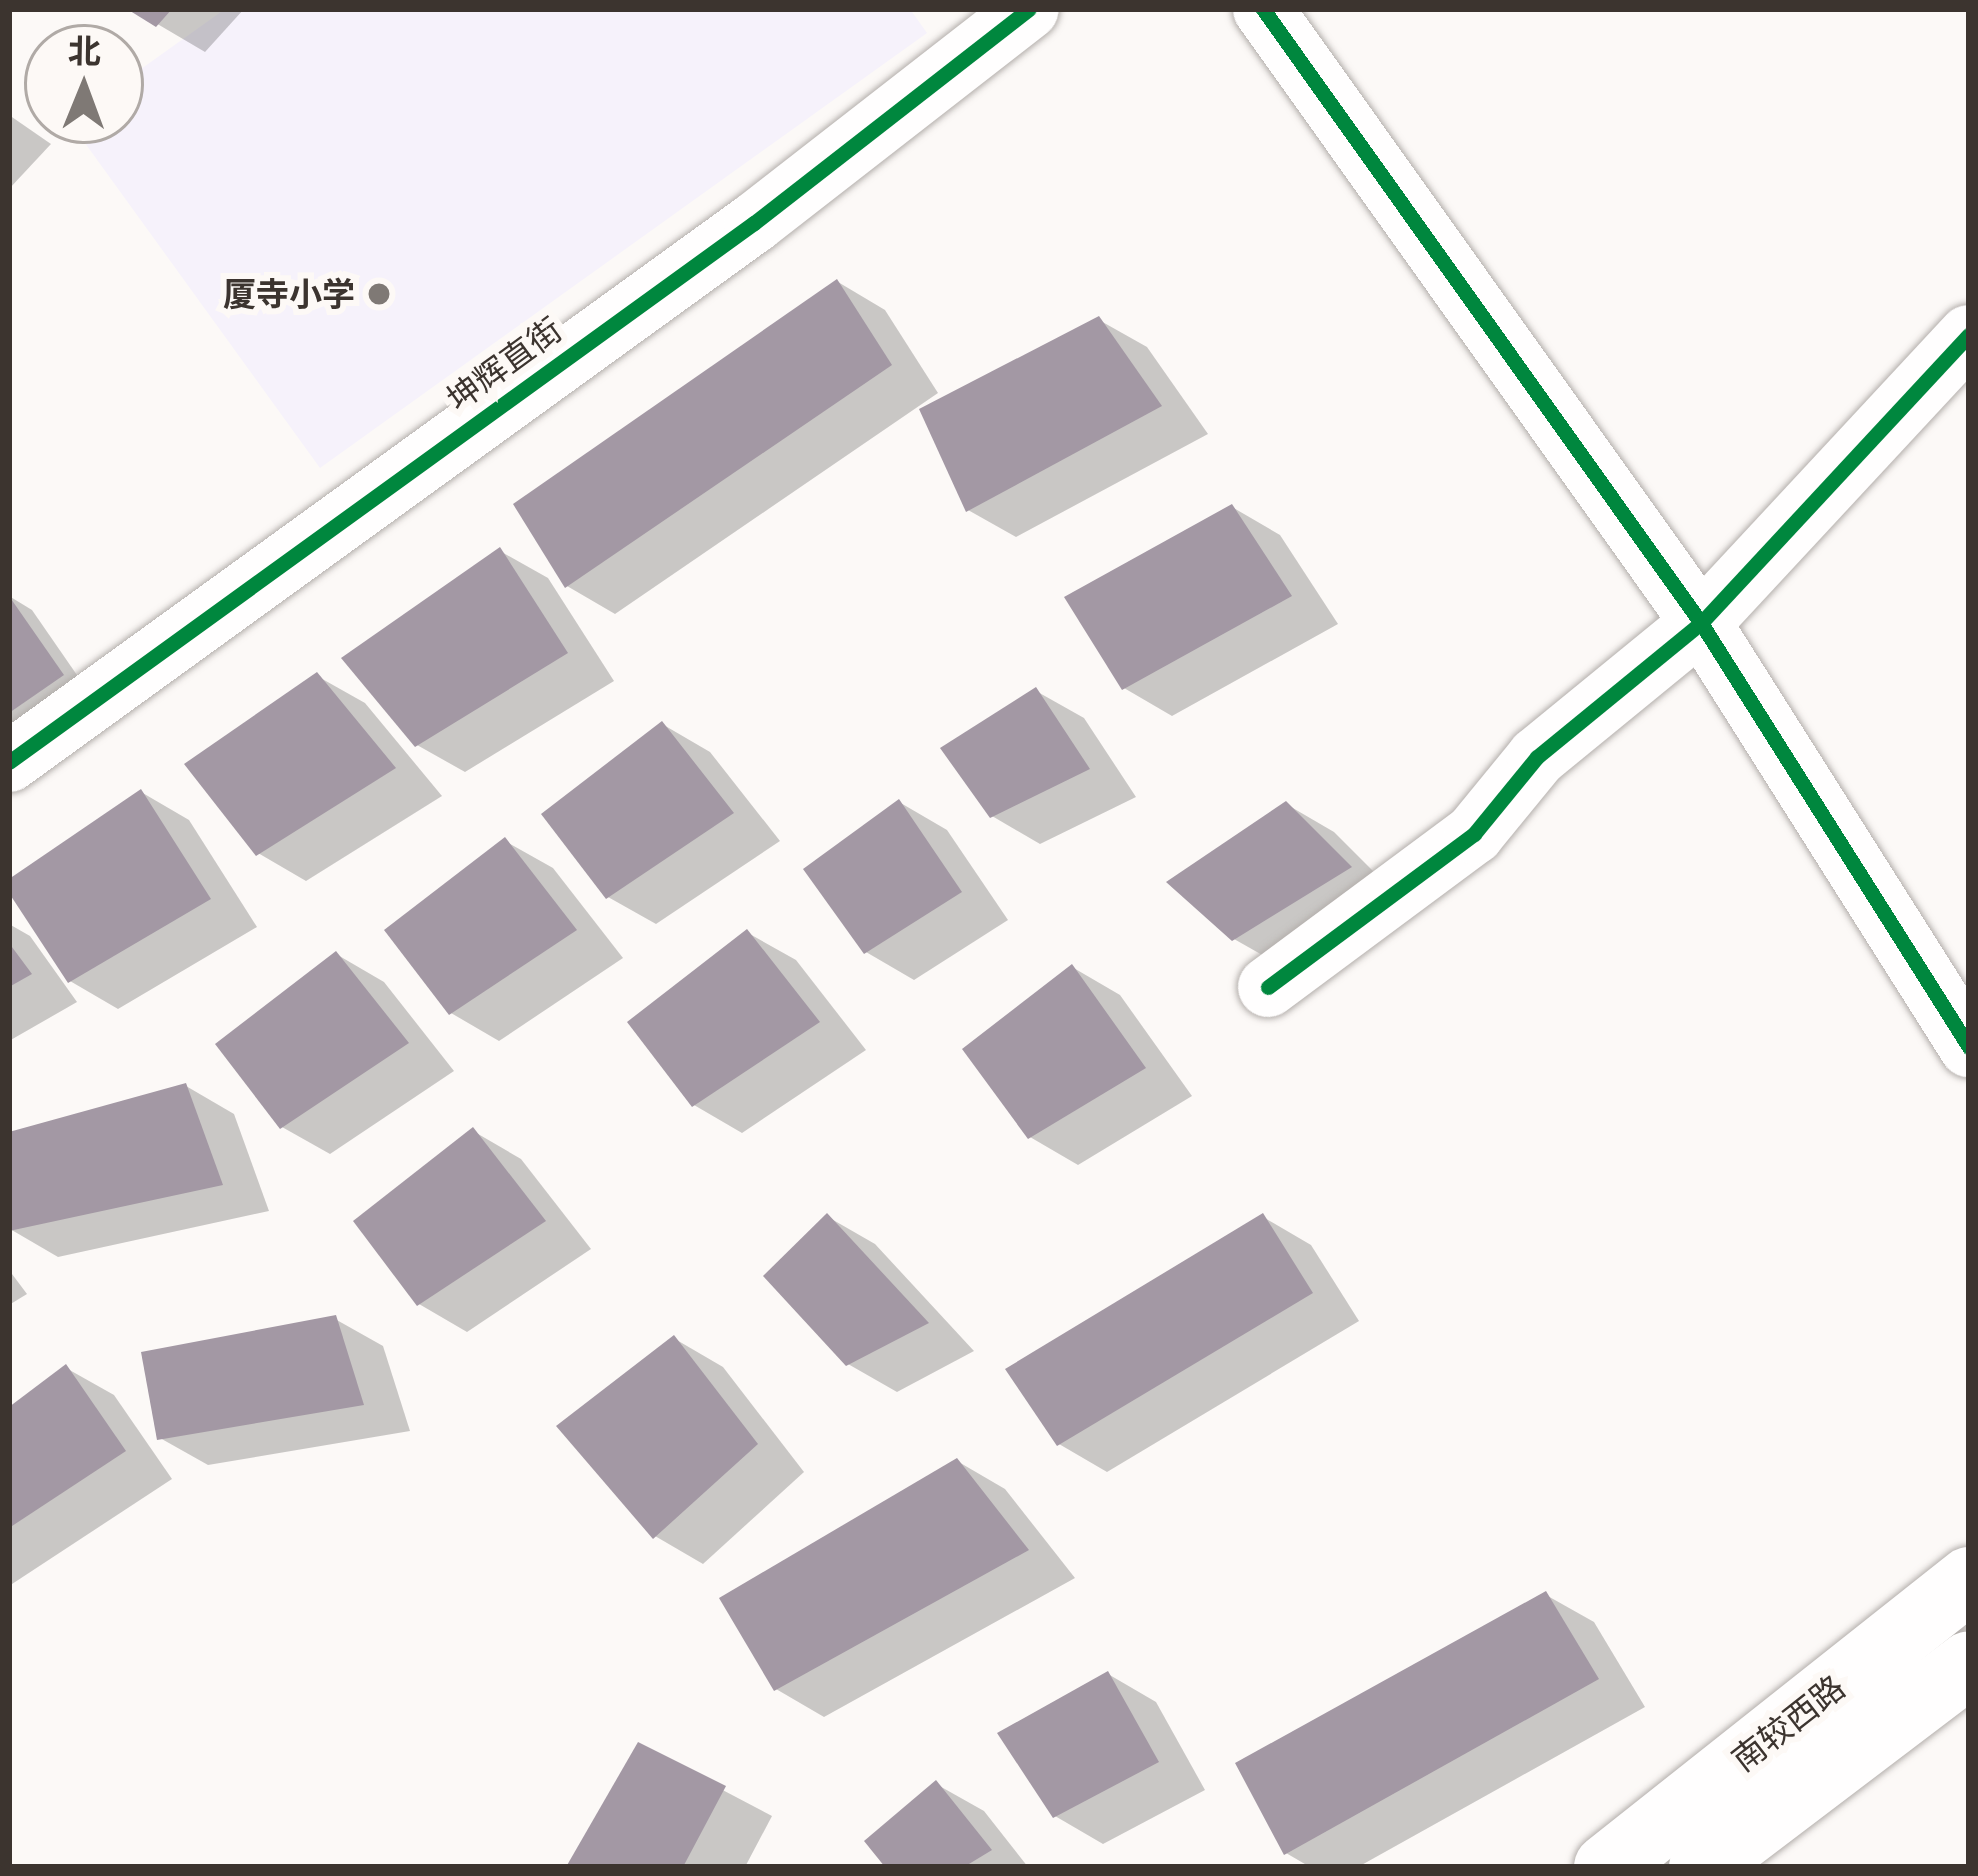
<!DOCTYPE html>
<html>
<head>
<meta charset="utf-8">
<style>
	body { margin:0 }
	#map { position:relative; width:1978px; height:1876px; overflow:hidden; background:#fcf9f7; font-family:"PT Serif","Noto Sans SC",serif }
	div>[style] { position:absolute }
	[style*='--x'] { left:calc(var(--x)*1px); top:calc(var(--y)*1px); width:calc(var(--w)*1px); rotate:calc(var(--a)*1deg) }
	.education>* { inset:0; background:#f6f2fb }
	.shadow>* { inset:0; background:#0003 }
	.building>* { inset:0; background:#a398a4 }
	.roads { filter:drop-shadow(0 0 3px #b4afac) drop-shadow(0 0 3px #b4afac) }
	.street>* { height:60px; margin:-30px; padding:0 30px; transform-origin:30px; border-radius:30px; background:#fffefe }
	.secondary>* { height:66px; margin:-33px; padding:0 33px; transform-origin:33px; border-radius:33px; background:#fffefe }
	.cycleway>* { height:15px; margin:-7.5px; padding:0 7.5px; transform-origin:7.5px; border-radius:7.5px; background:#00873e }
	.dots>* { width:33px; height:33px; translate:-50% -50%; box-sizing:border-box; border:6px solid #fdf9f6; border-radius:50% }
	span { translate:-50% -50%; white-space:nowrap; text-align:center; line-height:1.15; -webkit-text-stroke:12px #fdf9f6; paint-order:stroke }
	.poi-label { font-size:33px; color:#3c342f; font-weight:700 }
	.right { translate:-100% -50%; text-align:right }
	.street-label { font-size:33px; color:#3c342f }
	.frame { position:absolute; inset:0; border:12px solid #3c342f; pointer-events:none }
	.north { position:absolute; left:24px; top:24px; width:120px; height:120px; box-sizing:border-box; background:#fdf9f6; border:3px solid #b0aaa6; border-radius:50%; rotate:1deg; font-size:33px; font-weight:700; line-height:48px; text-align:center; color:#3c342f }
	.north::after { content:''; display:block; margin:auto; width:42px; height:54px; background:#7f7975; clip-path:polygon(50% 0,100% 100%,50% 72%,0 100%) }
</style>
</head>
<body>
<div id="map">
	<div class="education">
		<div style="clip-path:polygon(225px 9px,910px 9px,927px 33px,320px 468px,69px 121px,120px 120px,120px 84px)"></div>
	</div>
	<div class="shadow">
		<div style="clip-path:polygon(132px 9px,244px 9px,205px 52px)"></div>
		<div style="clip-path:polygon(9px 115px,51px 144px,9px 189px)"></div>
		<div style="clip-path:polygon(838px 282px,885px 310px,938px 393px,615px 614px,567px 586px)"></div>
		<div style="clip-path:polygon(1099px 320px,1147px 347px,1208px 434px,1016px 537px,968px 510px)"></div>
		<div style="clip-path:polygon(1232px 507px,1280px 535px,1338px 624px,1172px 716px,1124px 688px)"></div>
		<div style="clip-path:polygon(500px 551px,548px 578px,614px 681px,465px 772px,417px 745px)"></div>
		<div style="clip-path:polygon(9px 596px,32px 610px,88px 691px,9px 745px)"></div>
		<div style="clip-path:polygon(317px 676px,365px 703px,442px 796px,306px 881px,258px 853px)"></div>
		<div style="clip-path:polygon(1036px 691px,1084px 718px,1136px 797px,1040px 844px,992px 816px)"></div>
		<div style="clip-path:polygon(662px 724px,710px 752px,780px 841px,656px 924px,608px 897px)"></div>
		<div style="clip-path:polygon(141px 792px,189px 820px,257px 927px,118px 1009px,70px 981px,9px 883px)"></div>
		<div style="clip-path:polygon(899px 802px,947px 830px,1008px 920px,914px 980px,866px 952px)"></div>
		<div style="clip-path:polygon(1286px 804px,1334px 832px,1397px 895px,1282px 966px,1234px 939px)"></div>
		<div style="clip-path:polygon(505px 841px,553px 868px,623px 958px,499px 1041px,451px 1013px)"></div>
		<div style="clip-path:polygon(9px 924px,30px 936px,77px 1002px,9px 1041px)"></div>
		<div style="clip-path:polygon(748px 933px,796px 960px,866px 1050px,742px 1133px,694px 1105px)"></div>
		<div style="clip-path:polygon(336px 954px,384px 982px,454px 1071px,330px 1154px,282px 1127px)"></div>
		<div style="clip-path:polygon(1072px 967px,1120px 995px,1192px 1096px,1078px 1165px,1030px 1137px)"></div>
		<div style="clip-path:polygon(186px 1086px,234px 1114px,269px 1211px,58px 1257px,10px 1229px,9px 1135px)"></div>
		<div style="clip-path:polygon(473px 1131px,521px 1159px,591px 1249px,467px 1332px,419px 1304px)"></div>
		<div style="clip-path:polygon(828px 1217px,875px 1244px,974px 1351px,897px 1392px,848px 1364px)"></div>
		<div style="clip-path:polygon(1263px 1217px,1311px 1245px,1359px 1321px,1107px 1472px,1059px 1444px)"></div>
		<div style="clip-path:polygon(9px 1270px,27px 1294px,9px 1305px)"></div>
		<div style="clip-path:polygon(335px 1319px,383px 1346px,410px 1431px,208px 1465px,160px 1438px)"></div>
		<div style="clip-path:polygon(675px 1339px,723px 1367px,804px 1472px,703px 1564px,655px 1536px)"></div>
		<div style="clip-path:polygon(66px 1368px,114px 1395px,172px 1479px,9px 1586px,9px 1411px)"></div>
		<div style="clip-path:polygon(957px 1461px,1005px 1489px,1075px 1578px,824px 1717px,776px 1689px)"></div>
		<div style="clip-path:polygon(1546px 1595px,1594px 1622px,1645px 1707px,1358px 1867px,1310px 1867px,1286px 1853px)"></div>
		<div style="clip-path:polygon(1108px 1674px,1156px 1702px,1205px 1790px,1103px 1844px,1055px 1816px)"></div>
		<div style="clip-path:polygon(639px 1746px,772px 1816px,745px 1867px,570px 1867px)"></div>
		<div style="clip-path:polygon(936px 1784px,984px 1811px,1028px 1867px,889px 1867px)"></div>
	</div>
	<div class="building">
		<div style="clip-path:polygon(127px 9px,172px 9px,156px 27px)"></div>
		<div style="clip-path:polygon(837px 279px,892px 365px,565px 588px,513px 504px)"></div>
		<div style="clip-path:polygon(1099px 316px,1162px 406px,966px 512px,919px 409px)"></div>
		<div style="clip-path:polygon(1232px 504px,1292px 596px,1122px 690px,1064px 597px)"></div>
		<div style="clip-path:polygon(500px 547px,568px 653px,415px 747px,341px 658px)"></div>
		<div style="clip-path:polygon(9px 596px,64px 675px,9px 713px)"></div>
		<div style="clip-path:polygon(317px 672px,396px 768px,256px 856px,184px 764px)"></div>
		<div style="clip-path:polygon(1036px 687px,1090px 769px,990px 818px,940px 748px)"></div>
		<div style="clip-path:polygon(662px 721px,734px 813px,606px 899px,541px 814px)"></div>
		<div style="clip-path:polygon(141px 789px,211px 899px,68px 983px,9px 893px,9px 879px)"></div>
		<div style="clip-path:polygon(899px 799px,962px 892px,864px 954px,803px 869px)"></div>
		<div style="clip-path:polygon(1286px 801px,1352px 867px,1232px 941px,1166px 882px)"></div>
		<div style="clip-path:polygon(505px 837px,577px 930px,449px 1015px,384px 930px)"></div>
		<div style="clip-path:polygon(747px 929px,820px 1022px,692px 1107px,627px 1022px)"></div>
		<div style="clip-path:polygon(9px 943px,32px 974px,9px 987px)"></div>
		<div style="clip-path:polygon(336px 951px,409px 1043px,280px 1129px,215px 1044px)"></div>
		<div style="clip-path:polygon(1072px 964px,1146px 1068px,1028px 1139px,962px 1049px)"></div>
		<div style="clip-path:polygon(186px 1083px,223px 1185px,9px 1231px,9px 1132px)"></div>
		<div style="clip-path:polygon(473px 1127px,546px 1221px,417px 1306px,353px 1221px)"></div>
		<div style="clip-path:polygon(827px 1213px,929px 1323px,846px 1366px,763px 1276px)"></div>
		<div style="clip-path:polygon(1263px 1213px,1313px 1293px,1057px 1446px,1005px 1369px)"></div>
		<div style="clip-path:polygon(336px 1315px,364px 1405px,157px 1440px,141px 1352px)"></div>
		<div style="clip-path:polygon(674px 1335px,758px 1444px,653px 1539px,556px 1426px)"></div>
		<div style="clip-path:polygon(66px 1364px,126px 1451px,9px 1528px,9px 1407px)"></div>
		<div style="clip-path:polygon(957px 1458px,1029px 1550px,774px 1691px,719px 1598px)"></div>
		<div style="clip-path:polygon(1546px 1591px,1599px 1679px,1284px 1855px,1235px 1763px)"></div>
		<div style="clip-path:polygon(1108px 1671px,1159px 1762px,1053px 1818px,997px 1733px)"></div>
		<div style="clip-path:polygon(638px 1742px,726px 1786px,683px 1867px,566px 1867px)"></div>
		<div style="clip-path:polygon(936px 1780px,992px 1850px,964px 1867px,885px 1867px,864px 1841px)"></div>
	</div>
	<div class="roads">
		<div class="street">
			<div style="--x:1263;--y:9;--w:754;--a:54.5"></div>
			<div style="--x:1701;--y:623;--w:502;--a:57.7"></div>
			<div style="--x:9;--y:762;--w:920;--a:-35.89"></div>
			<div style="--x:754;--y:223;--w:348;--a:-37.9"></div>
			<div style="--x:1268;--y:987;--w:257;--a:-36.6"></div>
			<div style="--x:1474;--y:834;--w:99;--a:-50.7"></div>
			<div style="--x:1537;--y:757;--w:212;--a:-39.3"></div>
			<div style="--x:1701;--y:623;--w:393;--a:-47.1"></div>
		</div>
		<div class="secondary">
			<div style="--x:1607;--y:1867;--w:462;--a:-38.4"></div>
			<div style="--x:1702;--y:1867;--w:335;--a:-37.2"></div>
		</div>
	</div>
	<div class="cycleway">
		<div style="--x:1263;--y:9;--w:754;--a:54.5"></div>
		<div style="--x:1701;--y:623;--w:502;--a:57.7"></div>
		<div style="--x:9;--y:762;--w:920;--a:-35.89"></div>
		<div style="--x:754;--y:223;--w:348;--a:-37.9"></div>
		<div style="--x:1268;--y:987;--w:257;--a:-36.6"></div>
		<div style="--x:1474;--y:834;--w:99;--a:-50.7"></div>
		<div style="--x:1537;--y:757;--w:212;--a:-39.3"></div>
		<div style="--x:1701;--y:623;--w:393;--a:-47.1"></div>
	</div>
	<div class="dots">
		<div style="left:379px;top:294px;background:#7f7975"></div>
	</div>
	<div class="poi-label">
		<span class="right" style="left:355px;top:294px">厦寺小学</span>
	</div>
	<div class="street-label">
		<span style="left:504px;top:364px;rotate:-36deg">坤辉直街</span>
		<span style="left:1788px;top:1723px;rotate:-38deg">南较西路</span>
	</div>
	<div class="frame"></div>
	<div class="north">北</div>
</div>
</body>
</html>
